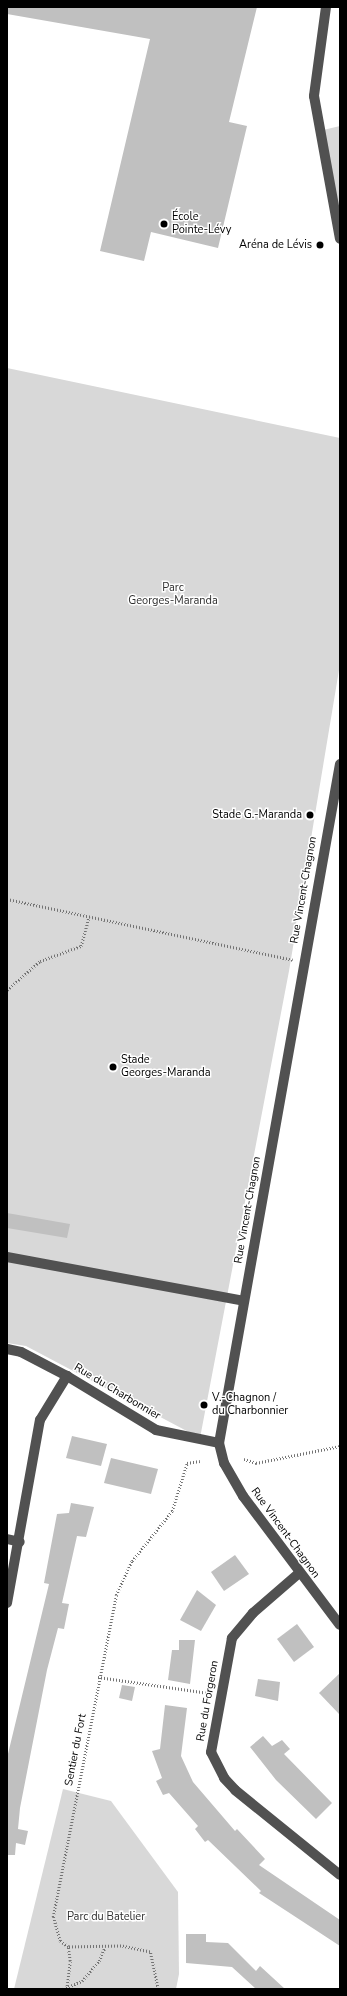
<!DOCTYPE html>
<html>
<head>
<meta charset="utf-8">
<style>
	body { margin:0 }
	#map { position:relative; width:347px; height:1996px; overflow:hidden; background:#fff; font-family:"Nunito Sans",sans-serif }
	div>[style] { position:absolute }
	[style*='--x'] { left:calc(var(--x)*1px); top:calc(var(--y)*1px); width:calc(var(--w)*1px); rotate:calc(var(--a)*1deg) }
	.green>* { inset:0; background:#d8d8d8 }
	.building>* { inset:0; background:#c0c0c0 }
	.path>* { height:2.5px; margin-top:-1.25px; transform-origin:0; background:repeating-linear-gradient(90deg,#737373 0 1px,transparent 0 3px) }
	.minor>* { height:10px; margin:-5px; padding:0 5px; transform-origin:5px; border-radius:5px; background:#515151 }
	.dots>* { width:11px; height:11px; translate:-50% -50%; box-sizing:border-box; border:2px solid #fff; border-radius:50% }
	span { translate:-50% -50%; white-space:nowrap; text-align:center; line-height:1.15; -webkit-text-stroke:3px #fff; paint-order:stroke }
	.poi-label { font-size:11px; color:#000 }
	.left { translate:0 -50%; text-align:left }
	.right { translate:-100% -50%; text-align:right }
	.park-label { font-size:11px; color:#2f2f2f }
	.street-label { font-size:11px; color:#000 }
	.frame { position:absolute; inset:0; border:8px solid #000; pointer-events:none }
</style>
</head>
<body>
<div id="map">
	<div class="green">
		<div style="clip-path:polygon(340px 126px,340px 239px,319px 131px)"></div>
		<div style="clip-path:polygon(7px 368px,340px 438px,340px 664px,289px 971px,200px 1438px,26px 1346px,7px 1343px)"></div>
		<div style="clip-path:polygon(63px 1789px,111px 1801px,178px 1892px,179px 1974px,176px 1989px,14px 1989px)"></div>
	</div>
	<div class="building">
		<div style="clip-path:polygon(7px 7px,257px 7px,229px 122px,247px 126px,218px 248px,151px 232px,144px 261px,100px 251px,150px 39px,7px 14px)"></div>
		<div style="clip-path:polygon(7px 1213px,70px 1224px,67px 1238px,7px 1228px)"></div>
		<div style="clip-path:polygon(72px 1436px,107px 1444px,101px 1466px,66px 1458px)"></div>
		<div style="clip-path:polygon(111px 1458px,158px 1469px,151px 1494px,104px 1483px)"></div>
		<div style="clip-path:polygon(71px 1503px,94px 1507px,86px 1537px,77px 1536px,62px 1603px,69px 1604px,64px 1629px,58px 1628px,47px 1670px,20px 1808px,18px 1829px,28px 1831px,25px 1845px,16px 1843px,15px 1855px,7px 1855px,7px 1758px,49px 1584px,44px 1583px,57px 1514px,69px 1513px)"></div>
		<div style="clip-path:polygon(235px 1555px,249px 1574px,224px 1591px,211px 1572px)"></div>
		<div style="clip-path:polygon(197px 1590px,216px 1605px,201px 1631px,180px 1620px)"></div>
		<div style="clip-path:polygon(297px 1624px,314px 1647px,294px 1662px,277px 1639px)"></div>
		<div style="clip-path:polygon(179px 1640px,195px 1640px,190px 1684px,168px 1680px,172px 1650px,179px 1650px)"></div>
		<div style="clip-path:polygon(340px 1673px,340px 1715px,319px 1693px)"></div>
		<div style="clip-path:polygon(258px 1679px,280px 1682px,278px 1701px,255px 1696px)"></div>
		<div style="clip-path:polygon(122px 1685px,135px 1687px,132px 1701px,119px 1698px)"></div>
		<div style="clip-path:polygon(165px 1705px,187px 1708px,181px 1756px,193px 1782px,235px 1831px,237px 1829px,265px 1859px,259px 1865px,340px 1920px,340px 1946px,259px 1893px,261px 1891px,208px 1840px,205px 1842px,195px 1829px,198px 1826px,169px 1793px,163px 1795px,156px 1781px,162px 1778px,152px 1751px,160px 1749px)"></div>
		<div style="clip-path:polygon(263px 1736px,272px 1746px,282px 1740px,290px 1749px,284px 1754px,332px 1803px,316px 1819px,276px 1780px,250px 1747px)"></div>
		<div style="clip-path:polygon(186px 1934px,206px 1934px,206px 1942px,228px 1943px,256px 1971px,260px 1966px,285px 1989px,256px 1989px,232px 1967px,186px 1963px)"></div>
	</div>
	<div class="path">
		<div style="--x:7;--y:899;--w:292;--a:12"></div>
		<div style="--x:7;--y:990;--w:44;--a:-41.3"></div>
		<div style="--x:40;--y:961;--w:44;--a:-20.1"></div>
		<div style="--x:81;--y:946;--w:30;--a:-75"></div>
		<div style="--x:244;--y:1459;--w:13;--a:18"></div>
		<div style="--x:256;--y:1463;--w:86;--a:-11.4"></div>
		<div style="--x:98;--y:1677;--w:112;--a:8.2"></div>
		<div style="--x:67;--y:1986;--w:25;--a:-83"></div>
		<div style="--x:70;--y:1961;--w:14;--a:-98"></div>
		<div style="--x:63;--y:1989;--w:21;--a:-23"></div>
		<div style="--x:82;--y:1981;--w:26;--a:-50"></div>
		<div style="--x:99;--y:1961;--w:15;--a:-67"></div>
		<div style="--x:158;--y:1989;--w:38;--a:-102"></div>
		<div style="--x:150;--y:1952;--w:30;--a:-168"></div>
		<div style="--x:121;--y:1946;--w:53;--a:178.9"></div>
		<div style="--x:68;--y:1947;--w:10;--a:-143"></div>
		<div style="--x:60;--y:1941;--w:25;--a:-106"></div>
		<div style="--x:53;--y:1917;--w:328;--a:-78.9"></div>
		<div style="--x:116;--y:1595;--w:38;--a:-65"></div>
		<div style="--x:132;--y:1561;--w:64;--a:-51.3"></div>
		<div style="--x:172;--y:1511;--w:50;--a:-72.6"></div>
		<div style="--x:187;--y:1463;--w:13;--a:-9"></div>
	</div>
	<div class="minor">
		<div style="--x:326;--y:7;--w:90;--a:97.7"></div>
		<div style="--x:314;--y:96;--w:145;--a:79.7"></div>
		<div style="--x:340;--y:764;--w:690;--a:100.1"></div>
		<div style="--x:219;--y:1443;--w:21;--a:76"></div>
		<div style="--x:224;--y:1463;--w:38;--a:60"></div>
		<div style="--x:243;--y:1496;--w:161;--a:53.1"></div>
		<div style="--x:7;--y:1257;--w:241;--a:10.5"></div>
		<div style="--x:7;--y:1349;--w:14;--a:12"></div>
		<div style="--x:21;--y:1352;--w:52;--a:27.6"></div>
		<div style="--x:67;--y:1376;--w:104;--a:31.2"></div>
		<div style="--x:156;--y:1430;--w:64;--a:11.7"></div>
		<div style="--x:7;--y:1539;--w:13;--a:13"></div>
		<div style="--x:298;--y:1574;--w:60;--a:139.1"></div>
		<div style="--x:253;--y:1613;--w:33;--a:130"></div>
		<div style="--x:232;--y:1638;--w:116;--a:100.4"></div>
		<div style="--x:211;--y:1752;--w:29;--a:63"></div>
		<div style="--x:224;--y:1778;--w:16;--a:47"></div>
		<div style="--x:235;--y:1790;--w:135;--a:39"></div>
		<div style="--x:7;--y:1603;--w:186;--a:-79.8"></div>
		<div style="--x:40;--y:1420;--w:52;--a:-58.5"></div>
	</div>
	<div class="dots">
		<div style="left:164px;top:224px;background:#000"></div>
		<div style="left:320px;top:245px;background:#000"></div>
		<div style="left:310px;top:815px;background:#000"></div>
		<div style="left:113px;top:1067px;background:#000"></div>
		<div style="left:204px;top:1405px;background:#000"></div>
	</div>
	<div class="poi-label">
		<span class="left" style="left:172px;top:224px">École<br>Pointe-Lévy</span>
		<span class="right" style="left:312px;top:245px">Aréna de Lévis</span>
		<span class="right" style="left:302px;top:815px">Stade G.-Maranda</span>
		<span class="left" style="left:121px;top:1067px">Stade<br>Georges-Maranda</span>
		<span class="left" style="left:212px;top:1405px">V.-Chagnon /<br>du Charbonnier</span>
	</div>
	<div class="park-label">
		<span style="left:173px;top:595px">Parc<br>Georges-Maranda</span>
		<span style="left:106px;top:1917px">Parc du Batelier</span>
	</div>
	<div class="street-label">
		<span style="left:304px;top:890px;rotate:-80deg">Rue Vincent-Chagnon</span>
		<span style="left:248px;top:1210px;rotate:-80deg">Rue Vincent-Chagnon</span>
		<span style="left:117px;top:1392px;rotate:31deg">Rue du Charbonnier</span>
		<span style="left:285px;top:1533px;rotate:54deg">Rue Vincent-Chagnon</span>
		<span style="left:208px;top:1701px;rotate:-80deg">Rue du Forgeron</span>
		<span style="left:76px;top:1750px;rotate:-79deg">Sentier du Fort</span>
	</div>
	<div class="frame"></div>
</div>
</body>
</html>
